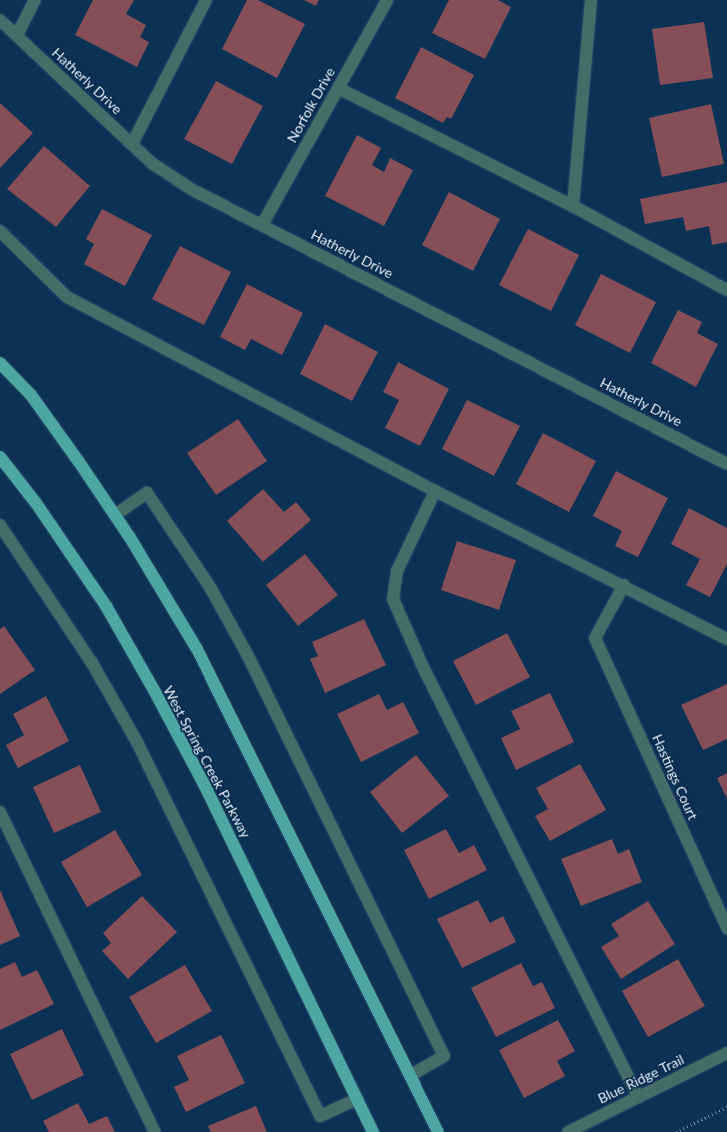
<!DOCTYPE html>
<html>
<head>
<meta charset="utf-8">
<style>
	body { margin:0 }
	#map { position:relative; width:727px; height:1132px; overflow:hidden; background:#0b3154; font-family:Lato,sans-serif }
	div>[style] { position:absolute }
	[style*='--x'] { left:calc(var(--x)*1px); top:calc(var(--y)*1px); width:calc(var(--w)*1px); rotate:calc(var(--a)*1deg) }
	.building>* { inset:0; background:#864e57 }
	.path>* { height:2.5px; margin-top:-1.25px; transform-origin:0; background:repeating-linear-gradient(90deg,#6e879f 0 1px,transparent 0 4px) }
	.roads { filter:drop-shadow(0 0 1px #2a4c6c) drop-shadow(0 0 1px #2a4c6c) }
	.minor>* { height:12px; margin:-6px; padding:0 6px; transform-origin:6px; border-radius:6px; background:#446c69 }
	.major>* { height:12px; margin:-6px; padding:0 6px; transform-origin:6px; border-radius:6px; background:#4da6a1 }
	span { translate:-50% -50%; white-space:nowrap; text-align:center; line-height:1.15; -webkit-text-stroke:3px #002749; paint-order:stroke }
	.street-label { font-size:14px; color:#ecf5fe }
</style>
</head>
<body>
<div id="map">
	<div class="building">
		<div style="clip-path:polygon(93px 0,134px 0,126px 14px,146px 25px,140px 37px,149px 42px,137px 67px,75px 35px)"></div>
		<div style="clip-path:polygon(247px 0,258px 0,305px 24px,277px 78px,222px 49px)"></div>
		<div style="clip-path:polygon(304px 0,319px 0,316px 6px)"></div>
		<div style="clip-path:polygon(449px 0,498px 0,511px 7px,485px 59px,432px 33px)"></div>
		<div style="clip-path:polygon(704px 22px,713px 78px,660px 85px,652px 29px)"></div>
		<div style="clip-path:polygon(421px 47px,474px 75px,451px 119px,447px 117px,443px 123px,395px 98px)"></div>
		<div style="clip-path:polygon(216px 81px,263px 106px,232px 164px,184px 139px)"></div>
		<div style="clip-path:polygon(0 103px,33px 133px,0 168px)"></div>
		<div style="clip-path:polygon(711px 104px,724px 164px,662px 177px,649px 118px)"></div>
		<div style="clip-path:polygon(357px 135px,381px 148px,372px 165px,384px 172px,390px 158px,413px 170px,384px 226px,325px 196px)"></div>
		<div style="clip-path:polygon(44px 146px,90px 186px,56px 227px,7px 189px)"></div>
		<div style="clip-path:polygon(727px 182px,727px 242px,712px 245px,709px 226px,686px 231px,683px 217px,645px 224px,640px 199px)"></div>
		<div style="clip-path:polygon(449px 192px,500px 219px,473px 271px,422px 245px)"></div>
		<div style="clip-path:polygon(102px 209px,152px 235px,125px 286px,84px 264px,94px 244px,86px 239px)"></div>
		<div style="clip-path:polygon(528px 229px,579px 255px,551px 311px,499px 285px)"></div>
		<div style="clip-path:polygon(180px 246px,231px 272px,204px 325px,152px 299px)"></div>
		<div style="clip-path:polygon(601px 274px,656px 302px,630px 353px,575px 325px)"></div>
		<div style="clip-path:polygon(247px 284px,303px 313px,282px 355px,251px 339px,245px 350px,220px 337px)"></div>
		<div style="clip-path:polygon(678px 310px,702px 322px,697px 333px,718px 344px,696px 387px,651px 363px)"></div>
		<div style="clip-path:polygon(325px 324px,378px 352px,352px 401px,300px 374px)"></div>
		<div style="clip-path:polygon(398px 362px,449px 389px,420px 446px,385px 428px,399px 400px,383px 392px)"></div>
		<div style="clip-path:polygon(467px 400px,520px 426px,494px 476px,442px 449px)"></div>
		<div style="clip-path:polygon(238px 419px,267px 461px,216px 495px,187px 453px)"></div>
		<div style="clip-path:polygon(543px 433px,596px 461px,569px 512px,516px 484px)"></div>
		<div style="clip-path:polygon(616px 471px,668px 498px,638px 557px,615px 546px,622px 531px,593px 516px)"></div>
		<div style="clip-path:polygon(263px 489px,284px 512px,296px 502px,311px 520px,263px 562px,227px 521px)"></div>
		<div style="clip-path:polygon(689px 508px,727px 528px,727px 564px,710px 597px,686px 585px,700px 559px,671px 544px)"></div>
		<div style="clip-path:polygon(457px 541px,516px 560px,499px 610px,441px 590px)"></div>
		<div style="clip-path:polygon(305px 554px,338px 595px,298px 626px,266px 585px)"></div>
		<div style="clip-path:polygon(364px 619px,386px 665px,325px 693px,310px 659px,318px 656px,312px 642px)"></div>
		<div style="clip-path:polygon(4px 626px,35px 670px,0 694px,0 629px)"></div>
		<div style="clip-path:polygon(507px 633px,530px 677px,476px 705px,453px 661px)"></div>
		<div style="clip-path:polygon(727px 684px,727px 739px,703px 750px,681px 705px)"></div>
		<div style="clip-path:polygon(550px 693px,574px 742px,516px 770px,501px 738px,520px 729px,511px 711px)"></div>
		<div style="clip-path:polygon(379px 694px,387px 710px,403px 702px,419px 733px,361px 762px,337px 714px)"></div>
		<div style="clip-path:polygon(46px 696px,69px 741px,18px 768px,6px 745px,24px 735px,13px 714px)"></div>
		<div style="clip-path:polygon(416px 755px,449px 796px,402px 833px,370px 792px)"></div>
		<div style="clip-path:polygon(580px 764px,606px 810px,550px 841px,535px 816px,548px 809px,536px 788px)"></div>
		<div style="clip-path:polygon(80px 765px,101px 812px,54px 833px,33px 787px)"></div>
		<div style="clip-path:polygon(727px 773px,727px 799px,717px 778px)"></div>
		<div style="clip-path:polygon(446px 829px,459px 853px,474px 845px,487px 870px,429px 899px,404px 850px)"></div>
		<div style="clip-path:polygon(115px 830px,142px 875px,87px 907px,61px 862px)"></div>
		<div style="clip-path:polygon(612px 839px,618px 854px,629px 849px,642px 882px,581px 906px,561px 859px)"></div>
		<div style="clip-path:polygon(0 890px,20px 936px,0 945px)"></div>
		<div style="clip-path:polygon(142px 896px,177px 932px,128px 979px,102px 951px,111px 943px,103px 933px)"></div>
		<div style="clip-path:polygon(478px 900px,490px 923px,503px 916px,516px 942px,462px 968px,437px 919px)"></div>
		<div style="clip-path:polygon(648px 901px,675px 944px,621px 979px,601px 947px,619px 936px,611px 924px)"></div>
		<div style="clip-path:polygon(678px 959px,705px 1006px,648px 1037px,622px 991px)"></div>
		<div style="clip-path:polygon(15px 962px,22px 977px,37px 970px,54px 1004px,0 1030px,0 969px)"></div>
		<div style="clip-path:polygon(521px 963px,533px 986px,542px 982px,555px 1008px,496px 1037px,471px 988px)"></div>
		<div style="clip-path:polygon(185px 965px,212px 1011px,156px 1043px,129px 997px)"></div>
		<div style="clip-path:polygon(558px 1020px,575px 1051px,557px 1061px,565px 1076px,524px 1098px,499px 1050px)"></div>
		<div style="clip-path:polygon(62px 1029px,84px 1075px,32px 1100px,10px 1054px)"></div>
		<div style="clip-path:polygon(221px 1035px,245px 1083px,186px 1112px,174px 1087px,189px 1080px,177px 1056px)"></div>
		<div style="clip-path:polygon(78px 1103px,89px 1124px,107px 1116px,115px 1132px,49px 1132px,43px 1121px)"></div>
		<div style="clip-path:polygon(256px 1106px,267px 1132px,211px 1132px,208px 1126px)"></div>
	</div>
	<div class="path">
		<div style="--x:676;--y:1132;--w:57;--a:-26.1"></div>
	</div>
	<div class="roads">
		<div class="minor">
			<div style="--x:0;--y:20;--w:210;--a:43.3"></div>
			<div style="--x:153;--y:164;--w:45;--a:33.3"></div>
			<div style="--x:191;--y:189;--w:602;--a:27.16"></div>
			<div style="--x:17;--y:35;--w:39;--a:-63"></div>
			<div style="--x:338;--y:88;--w:263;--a:26.7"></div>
			<div style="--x:573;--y:206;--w:175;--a:28.6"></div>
			<div style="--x:132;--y:144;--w:162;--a:-62.8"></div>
			<div style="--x:573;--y:206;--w:207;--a:-85"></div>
			<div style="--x:262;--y:225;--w:257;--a:-60.9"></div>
			<div style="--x:0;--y:231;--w:94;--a:44.6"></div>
			<div style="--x:67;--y:297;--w:416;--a:27.8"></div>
			<div style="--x:435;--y:491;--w:327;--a:26.9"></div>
			<div style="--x:435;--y:491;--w:89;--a:115.4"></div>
			<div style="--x:397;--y:571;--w:28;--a:98"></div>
			<div style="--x:393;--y:599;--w:74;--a:66.2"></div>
			<div style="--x:423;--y:667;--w:481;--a:63.4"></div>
			<div style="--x:115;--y:515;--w:39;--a:-35"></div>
			<div style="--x:147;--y:493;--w:113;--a:56.2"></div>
			<div style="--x:210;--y:587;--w:79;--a:61.2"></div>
			<div style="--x:248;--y:656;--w:445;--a:63.9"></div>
			<div style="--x:444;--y:1056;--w:39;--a:150"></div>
			<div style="--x:0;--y:525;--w:166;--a:56.3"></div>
			<div style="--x:92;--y:663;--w:91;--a:60.3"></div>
			<div style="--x:137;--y:742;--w:416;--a:63.9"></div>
			<div style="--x:320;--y:1116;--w:41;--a:-24.7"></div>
			<div style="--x:624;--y:585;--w:60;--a:118.7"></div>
			<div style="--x:595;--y:638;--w:319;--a:65.5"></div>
			<div style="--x:0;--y:812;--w:356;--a:64.2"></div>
			<div style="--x:568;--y:1132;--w:178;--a:-26.4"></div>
		</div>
		<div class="major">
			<div style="--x:0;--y:363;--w:45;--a:45.9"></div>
			<div style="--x:31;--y:395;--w:82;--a:54.4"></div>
			<div style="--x:79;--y:462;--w:89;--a:56"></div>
			<div style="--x:129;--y:536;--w:132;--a:59"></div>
			<div style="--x:197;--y:649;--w:540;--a:63.48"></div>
			<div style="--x:0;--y:457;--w:58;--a:52"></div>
			<div style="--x:36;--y:503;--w:125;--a:55.8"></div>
			<div style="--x:106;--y:606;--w:99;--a:60.3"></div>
			<div style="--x:155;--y:692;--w:104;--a:62"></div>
			<div style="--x:204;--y:784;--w:387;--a:64.1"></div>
		</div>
	</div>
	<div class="street-label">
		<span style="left:87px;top:81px;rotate:43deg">Hatherly Drive</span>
		<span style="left:311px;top:105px;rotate:-61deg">Norfolk Drive</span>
		<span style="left:352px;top:254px;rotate:27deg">Hatherly Drive</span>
		<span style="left:641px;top:402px;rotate:27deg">Hatherly Drive</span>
		<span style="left:207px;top:762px;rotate:62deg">West Spring Creek Parkway</span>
		<span style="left:675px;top:777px;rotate:66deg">Hastings Court</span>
		<span style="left:641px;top:1079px;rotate:-26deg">Blue Ridge Trail</span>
	</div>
</div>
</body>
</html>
